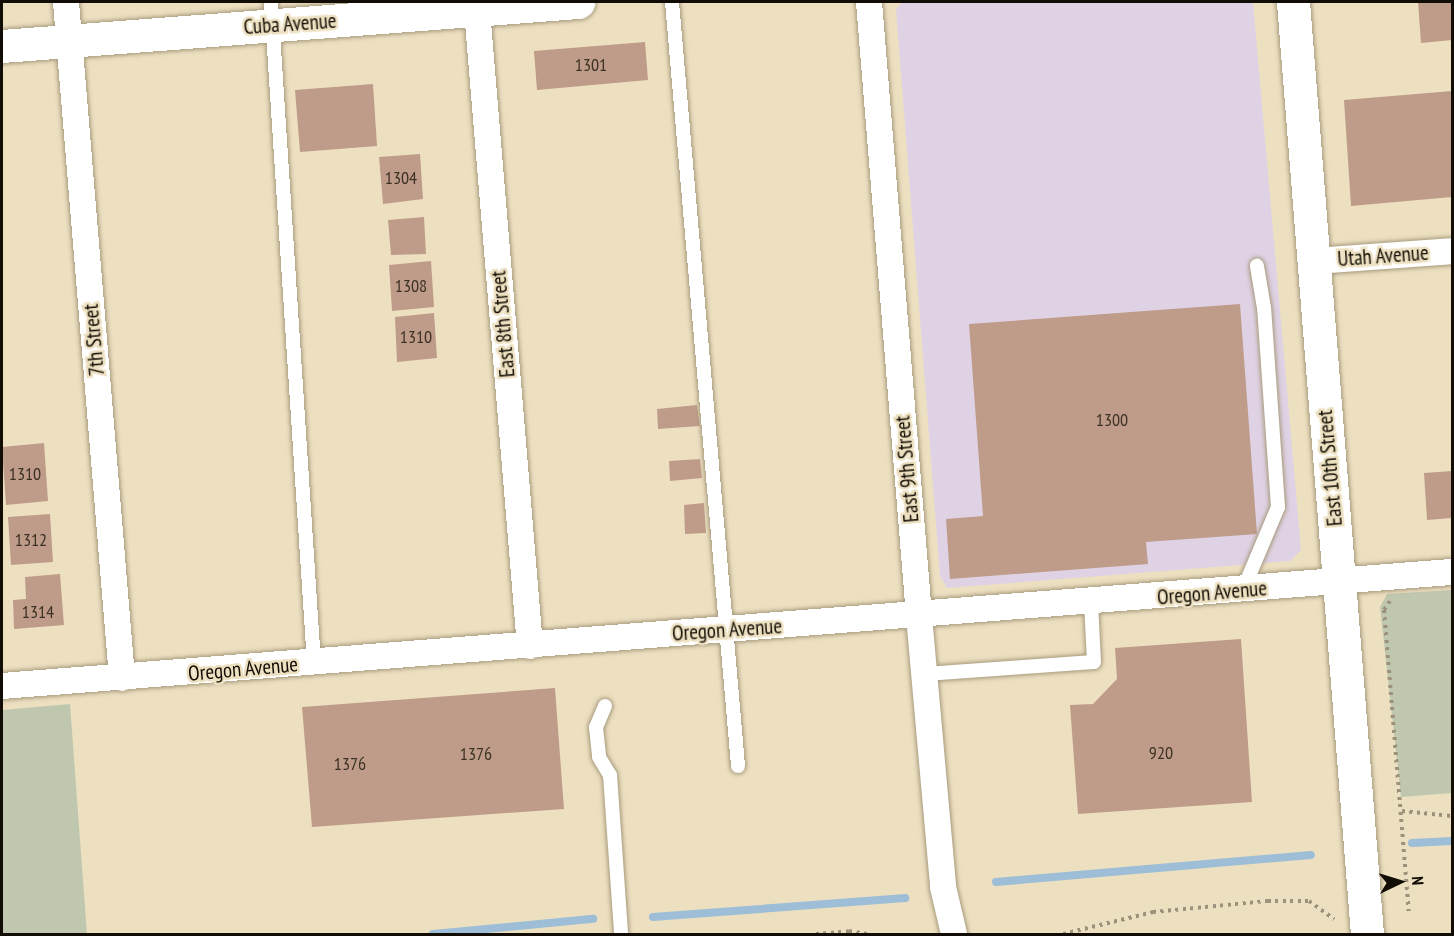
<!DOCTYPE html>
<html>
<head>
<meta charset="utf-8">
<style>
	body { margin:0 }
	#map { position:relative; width:1454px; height:936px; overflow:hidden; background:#ede0c1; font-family:"PT Sans Narrow",sans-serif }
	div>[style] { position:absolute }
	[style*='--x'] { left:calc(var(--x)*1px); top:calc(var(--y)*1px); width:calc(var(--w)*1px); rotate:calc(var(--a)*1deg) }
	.commercial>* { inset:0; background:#dfd2e5 }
	.green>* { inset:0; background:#bfc8af }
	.stream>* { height:8px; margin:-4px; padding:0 4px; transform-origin:4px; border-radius:4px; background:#9dbed6 }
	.building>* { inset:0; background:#bf9c89 }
	.path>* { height:4px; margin-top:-2px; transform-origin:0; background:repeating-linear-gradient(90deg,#9c927b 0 3px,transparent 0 7.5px) }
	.roads { filter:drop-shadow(0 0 2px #a89b7e) drop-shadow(0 0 2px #a89b7e) }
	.lane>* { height:14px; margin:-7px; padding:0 7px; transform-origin:7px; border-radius:7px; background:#fff }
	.street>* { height:26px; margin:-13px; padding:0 13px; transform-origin:13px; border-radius:13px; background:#fff }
	.secondary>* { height:33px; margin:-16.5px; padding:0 16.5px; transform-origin:16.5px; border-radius:16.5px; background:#fff }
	span { translate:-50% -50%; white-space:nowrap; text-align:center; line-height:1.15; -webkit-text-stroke:5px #ede0c1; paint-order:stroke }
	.number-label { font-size:18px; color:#3c3125 }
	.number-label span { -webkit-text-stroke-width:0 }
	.street-label { font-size:21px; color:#110d04 }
	.frame { position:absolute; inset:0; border:3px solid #110d04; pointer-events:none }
	.north { position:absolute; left:1370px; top:852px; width:60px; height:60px; -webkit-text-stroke:4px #ede0c1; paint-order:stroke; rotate:86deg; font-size:16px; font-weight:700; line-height:24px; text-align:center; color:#110d04 }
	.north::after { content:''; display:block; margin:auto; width:21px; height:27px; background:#110d04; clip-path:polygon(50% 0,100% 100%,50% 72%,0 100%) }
</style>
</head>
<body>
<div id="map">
	<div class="commercial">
		<div style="clip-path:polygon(923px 2px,1253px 2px,1301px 550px,1290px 561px,947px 588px,940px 576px,896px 9px,902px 3px)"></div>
	</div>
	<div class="green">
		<div style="clip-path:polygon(1452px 590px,1452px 793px,1401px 797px,1380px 607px,1387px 594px)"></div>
		<div style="clip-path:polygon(70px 704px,87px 934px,2px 934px,2px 710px)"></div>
	</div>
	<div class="stream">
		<div style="--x:1412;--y:843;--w:40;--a:-2.9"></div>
		<div style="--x:996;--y:882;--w:316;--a:-4.9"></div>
		<div style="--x:653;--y:917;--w:253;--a:-4.3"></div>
		<div style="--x:433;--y:934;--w:161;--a:-5.4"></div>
	</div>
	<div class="building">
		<div style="clip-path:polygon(1418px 2px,1452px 2px,1452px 40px,1421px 43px)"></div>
		<div style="clip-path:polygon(645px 42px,648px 80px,537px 90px,534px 51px)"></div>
		<div style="clip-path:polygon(373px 84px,377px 146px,300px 152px,295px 90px)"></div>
		<div style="clip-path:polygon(1452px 91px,1452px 197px,1351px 206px,1344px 100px)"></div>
		<div style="clip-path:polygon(420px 154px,423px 199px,383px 204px,379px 157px)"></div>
		<div style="clip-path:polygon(424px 217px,426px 254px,391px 255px,388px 220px)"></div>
		<div style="clip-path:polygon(431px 261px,434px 307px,392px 311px,389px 265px)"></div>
		<div style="clip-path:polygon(1240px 304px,1257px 534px,1146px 542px,1148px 564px,950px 579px,946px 519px,983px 516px,969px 324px)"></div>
		<div style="clip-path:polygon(434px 313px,437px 358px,397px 362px,395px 317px)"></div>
		<div style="clip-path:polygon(697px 405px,700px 426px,658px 429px,657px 409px)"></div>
		<div style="clip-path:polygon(44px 443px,48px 501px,6px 505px,2px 447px)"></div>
		<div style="clip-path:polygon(700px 459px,702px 478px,670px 481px,669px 461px)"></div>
		<div style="clip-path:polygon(1452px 471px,1452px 518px,1427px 520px,1424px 473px)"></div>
		<div style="clip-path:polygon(704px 503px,706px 533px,685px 534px,684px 505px)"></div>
		<div style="clip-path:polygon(50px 514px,53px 562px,11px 565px,8px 517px)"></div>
		<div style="clip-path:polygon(60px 574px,64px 625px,14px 629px,13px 600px,26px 599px,25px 577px)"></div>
		<div style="clip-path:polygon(1241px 639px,1252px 802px,1078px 814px,1070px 705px,1093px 704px,1117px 679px,1115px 648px)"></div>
		<div style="clip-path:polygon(555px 688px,564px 809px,312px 827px,302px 707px)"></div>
	</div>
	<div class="path">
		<div style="--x:1390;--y:601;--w:11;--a:124"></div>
		<div style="--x:1384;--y:610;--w:302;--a:85.3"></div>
		<div style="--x:1402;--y:811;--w:50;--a:5.7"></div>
		<div style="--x:816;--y:934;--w:33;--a:-5"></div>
		<div style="--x:849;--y:931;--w:20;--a:9"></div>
		<div style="--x:1063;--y:934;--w:93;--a:-13.7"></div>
		<div style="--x:1153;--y:912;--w:116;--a:-5.5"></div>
		<div style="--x:1268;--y:901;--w:41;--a:0"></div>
		<div style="--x:1309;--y:901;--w:31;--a:36"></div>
	</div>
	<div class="roads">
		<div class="lane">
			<div style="--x:271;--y:2;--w:662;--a:86.28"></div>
			<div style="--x:672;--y:2;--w:767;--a:85.06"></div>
			<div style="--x:1243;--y:590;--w:90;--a:-67.1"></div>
			<div style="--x:1278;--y:507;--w:199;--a:-94"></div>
			<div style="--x:1264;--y:308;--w:43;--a:-99.5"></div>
			<div style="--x:925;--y:674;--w:169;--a:-4.1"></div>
			<div style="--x:1094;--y:662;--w:60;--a:-92.9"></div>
			<div style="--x:605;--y:706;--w:23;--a:113"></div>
			<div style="--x:596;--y:727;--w:30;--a:84"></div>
			<div style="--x:599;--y:757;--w:21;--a:59"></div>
			<div style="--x:610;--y:775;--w:159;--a:86"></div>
		</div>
		<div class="street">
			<div style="--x:66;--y:2;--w:678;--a:85.26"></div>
			<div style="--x:869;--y:2;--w:616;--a:85.34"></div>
			<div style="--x:919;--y:616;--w:272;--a:84.9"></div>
			<div style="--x:943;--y:887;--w:48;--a:76.8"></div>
			<div style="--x:477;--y:10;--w:638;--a:85.24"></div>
			<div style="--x:1314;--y:261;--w:138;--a:-4.1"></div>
			<div style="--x:2;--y:686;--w:1454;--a:-4.5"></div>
		</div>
		<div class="secondary">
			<div style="--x:1293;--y:2;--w:935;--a:85.46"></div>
			<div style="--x:2;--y:46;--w:578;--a:-4.37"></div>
		</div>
	</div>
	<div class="number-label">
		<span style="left:591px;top:65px">1301</span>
		<span style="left:401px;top:178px">1304</span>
		<span style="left:411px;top:286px">1308</span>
		<span style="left:416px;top:337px">1310</span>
		<span style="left:1112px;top:420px">1300</span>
		<span style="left:25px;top:474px">1310</span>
		<span style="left:31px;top:540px">1312</span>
		<span style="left:38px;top:612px">1314</span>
		<span style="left:1161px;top:753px">920</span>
		<span style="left:476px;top:754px">1376</span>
		<span style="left:350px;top:764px">1376</span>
	</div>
	<div class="street-label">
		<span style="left:290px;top:24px;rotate:-4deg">Cuba Avenue</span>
		<span style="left:1383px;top:256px;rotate:-4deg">Utah Avenue</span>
		<span style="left:503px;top:324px;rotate:-95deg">East 8th Street</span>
		<span style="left:94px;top:340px;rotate:-95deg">7th Street</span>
		<span style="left:1330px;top:468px;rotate:-95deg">East 10th Street</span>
		<span style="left:907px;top:469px;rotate:-95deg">East 9th Street</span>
		<span style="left:1212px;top:593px;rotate:-5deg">Oregon Avenue</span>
		<span style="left:727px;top:630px;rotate:-4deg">Oregon Avenue</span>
		<span style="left:243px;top:669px;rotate:-5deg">Oregon Avenue</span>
	</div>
	<div class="frame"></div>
	<div class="north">N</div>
</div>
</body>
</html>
